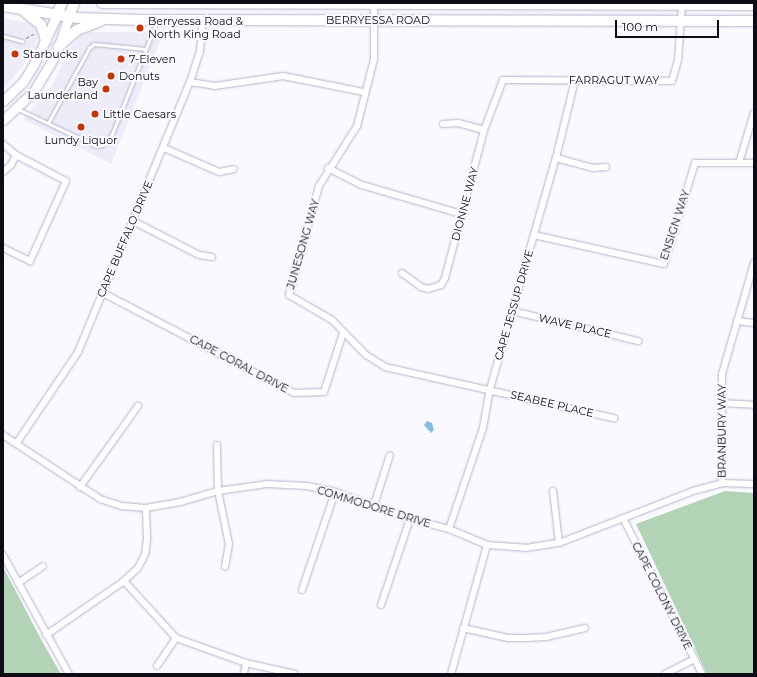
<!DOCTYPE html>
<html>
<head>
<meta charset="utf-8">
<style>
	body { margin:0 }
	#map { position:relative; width:757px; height:677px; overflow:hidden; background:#faf9fe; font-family:Montserrat,sans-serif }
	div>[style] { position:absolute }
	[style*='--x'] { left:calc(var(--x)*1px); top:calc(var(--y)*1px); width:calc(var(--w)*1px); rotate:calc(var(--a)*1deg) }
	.built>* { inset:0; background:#eeecf9 }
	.green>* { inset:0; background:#b2d3b5 }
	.water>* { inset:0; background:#88bcde }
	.path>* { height:1px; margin-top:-0.5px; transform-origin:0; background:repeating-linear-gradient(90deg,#87868c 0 4px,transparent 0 6px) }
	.roads { filter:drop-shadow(0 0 1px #b6b3ca) drop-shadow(0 0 1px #b6b3ca) }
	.lane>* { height:3px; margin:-1.5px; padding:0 1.5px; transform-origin:1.5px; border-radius:1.5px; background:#fff }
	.street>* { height:6px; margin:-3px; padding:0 3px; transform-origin:3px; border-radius:3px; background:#fff }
	.secondary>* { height:9px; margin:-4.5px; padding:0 4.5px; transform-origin:4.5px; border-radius:4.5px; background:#fff }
	.primary>* { height:10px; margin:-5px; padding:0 5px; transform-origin:5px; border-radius:5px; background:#fff }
	.dots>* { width:11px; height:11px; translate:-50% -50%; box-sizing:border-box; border:2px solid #faf9fe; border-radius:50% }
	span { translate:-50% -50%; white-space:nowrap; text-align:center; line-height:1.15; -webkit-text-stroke:4px #faf9fe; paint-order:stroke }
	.street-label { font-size:11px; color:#0d0b13 }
	.poi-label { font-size:11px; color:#0d0b13 }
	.left { translate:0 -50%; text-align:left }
	.right { translate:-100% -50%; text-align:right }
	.frame { position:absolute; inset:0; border:4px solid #0d0b13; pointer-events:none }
	.scale { position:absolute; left:615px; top:20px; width:104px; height:18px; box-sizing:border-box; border:2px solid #0d0b13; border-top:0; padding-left:5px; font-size:12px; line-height:14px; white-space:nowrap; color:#0d0b13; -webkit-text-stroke:3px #faf9fe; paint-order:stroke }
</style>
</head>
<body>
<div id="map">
	<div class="built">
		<div style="clip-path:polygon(3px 18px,31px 23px,36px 29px,37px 39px,33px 53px,3px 90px)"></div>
		<div style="clip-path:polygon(91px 32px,164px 32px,111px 164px,23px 119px,50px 89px,73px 43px,81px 35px)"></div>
	</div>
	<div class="green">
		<div style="clip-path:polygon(725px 491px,754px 493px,754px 674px,707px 674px,636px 524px)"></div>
		<div style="clip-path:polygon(3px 567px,43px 643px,61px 674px,3px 674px)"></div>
	</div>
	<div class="water">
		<div style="clip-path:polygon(427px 421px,432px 423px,434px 430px,431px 433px,424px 425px)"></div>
	</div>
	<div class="path">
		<div style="--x:26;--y:38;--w:9;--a:-27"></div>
	</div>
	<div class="roads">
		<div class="lane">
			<div style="--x:3;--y:36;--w:20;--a:15"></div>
			<div style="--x:18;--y:109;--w:86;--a:25.4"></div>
			<div style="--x:96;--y:146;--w:7;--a:-8"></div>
			<div style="--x:103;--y:145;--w:14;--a:-51"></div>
			<div style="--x:112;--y:134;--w:122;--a:-68.3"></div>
			<div style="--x:48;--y:123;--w:85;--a:-61.3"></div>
			<div style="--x:89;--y:48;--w:6;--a:-39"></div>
			<div style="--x:94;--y:44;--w:52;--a:5.5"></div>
		</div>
		<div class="street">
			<div style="--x:374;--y:3;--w:56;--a:90"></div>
			<div style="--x:374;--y:59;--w:69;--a:104.2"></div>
			<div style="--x:357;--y:126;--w:71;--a:122.3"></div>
			<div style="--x:319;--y:186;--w:113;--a:105.4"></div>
			<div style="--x:289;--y:295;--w:50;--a:30.2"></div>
			<div style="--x:332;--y:320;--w:49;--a:45.8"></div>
			<div style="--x:366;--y:355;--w:22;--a:32"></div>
			<div style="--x:385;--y:367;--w:235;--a:12.6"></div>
			<div style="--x:190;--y:82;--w:25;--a:9"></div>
			<div style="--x:215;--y:86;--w:69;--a:-8.4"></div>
			<div style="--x:283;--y:76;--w:83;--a:11.2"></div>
			<div style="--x:443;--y:124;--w:15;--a:-4"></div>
			<div style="--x:458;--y:123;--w:27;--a:15"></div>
			<div style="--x:3;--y:144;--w:17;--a:40"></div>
			<div style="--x:16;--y:155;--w:56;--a:27.5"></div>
			<div style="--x:66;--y:181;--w:88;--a:114.2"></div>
			<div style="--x:30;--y:261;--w:30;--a:-154"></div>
			<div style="--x:164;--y:148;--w:60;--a:23.6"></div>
			<div style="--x:219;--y:172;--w:15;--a:-11"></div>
			<div style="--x:556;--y:158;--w:38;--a:15"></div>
			<div style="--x:593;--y:168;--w:13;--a:-4"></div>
			<div style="--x:739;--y:163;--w:52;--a:-73.3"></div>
			<div style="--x:328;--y:168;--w:38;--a:27"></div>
			<div style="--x:362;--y:185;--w:104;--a:16.2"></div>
			<div style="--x:3;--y:172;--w:11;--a:-41"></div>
			<div style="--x:11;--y:165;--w:11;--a:-63"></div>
			<div style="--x:133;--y:221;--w:74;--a:27.3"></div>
			<div style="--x:199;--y:255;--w:13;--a:9"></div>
			<div style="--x:534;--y:235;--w:133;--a:12.6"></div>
			<div style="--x:664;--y:264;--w:106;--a:-72.9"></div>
			<div style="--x:695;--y:163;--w:59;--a:0"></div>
			<div style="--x:402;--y:273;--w:24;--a:36"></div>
			<div style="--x:421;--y:287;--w:7;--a:16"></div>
			<div style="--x:428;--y:289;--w:14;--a:-17"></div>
			<div style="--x:441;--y:285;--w:8;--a:-60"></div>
			<div style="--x:445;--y:278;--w:153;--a:-75.2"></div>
			<div style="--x:484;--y:130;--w:53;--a:-69.2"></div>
			<div style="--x:503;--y:80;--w:169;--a:0.3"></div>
			<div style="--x:672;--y:81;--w:22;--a:-74"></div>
			<div style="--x:678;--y:60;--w:55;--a:-85.8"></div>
			<div style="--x:103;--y:293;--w:216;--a:27.6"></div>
			<div style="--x:294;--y:393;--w:30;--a:-2"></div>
			<div style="--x:324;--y:392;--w:62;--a:-72.1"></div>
			<div style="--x:512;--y:311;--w:130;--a:13.4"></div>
			<div style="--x:737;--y:321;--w:17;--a:7"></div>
			<div style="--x:720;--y:403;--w:34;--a:3"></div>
			<div style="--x:3;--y:435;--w:116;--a:33.4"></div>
			<div style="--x:100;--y:499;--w:23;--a:18"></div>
			<div style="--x:122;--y:506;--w:24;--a:5"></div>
			<div style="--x:146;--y:508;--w:35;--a:-10"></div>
			<div style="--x:180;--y:502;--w:40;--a:-16"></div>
			<div style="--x:218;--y:491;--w:49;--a:-8.1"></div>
			<div style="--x:267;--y:484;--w:40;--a:2.9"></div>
			<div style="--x:307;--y:486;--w:29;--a:12"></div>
			<div style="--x:335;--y:492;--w:80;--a:19.8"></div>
			<div style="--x:410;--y:519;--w:40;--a:14.4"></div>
			<div style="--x:449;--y:529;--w:41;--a:22.8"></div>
			<div style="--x:487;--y:545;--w:39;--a:4"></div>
			<div style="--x:526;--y:548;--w:33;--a:-9"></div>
			<div style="--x:559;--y:543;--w:144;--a:-21.2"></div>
			<div style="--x:693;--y:491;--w:30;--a:-15"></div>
			<div style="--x:722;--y:483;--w:32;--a:2"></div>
			<div style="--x:16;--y:444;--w:111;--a:-56"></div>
			<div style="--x:78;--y:352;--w:292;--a:-67.5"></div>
			<div style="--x:190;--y:82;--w:32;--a:-72"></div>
			<div style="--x:200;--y:52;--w:32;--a:-85"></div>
			<div style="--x:217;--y:445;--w:46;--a:88.8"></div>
			<div style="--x:218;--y:491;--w:54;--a:78.3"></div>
			<div style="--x:229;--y:544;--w:23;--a:100"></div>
			<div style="--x:722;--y:483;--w:109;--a:-90"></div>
			<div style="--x:722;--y:374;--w:116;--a:-73.9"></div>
			<div style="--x:80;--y:487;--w:100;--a:-54.4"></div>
			<div style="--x:553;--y:491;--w:52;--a:83.4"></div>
			<div style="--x:374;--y:505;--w:52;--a:-72.3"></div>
			<div style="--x:623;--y:518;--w:175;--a:63.1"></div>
			<div style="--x:449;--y:529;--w:107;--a:-71.4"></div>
			<div style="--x:483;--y:428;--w:40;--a:-80"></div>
			<div style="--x:490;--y:389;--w:240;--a:-74.1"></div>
			<div style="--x:556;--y:158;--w:80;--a:-76.3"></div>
			<div style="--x:3;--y:555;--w:136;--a:61"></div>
			<div style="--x:124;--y:581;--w:77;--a:47.6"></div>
			<div style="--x:176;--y:638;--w:74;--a:19.7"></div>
			<div style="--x:246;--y:663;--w:50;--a:12.7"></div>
			<div style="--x:18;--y:583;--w:30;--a:-34"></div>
			<div style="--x:302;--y:590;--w:103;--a:-71.4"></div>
			<div style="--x:381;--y:605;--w:91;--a:-71.4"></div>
			<div style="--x:463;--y:628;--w:46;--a:12.5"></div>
			<div style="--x:508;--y:638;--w:19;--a:0"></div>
			<div style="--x:527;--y:638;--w:19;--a:-3"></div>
			<div style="--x:546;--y:637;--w:40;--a:-13"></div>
			<div style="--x:46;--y:635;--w:95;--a:-34.7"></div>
			<div style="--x:124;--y:581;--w:19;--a:-43"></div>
			<div style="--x:138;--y:568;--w:16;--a:-63"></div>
			<div style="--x:145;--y:554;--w:15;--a:-82"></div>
			<div style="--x:147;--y:539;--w:31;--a:-92"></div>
			<div style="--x:157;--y:666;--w:34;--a:-56"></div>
			<div style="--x:244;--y:674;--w:11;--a:-80"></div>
			<div style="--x:451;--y:674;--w:134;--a:-74.4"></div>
			<div style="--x:665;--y:674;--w:33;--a:-27"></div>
		</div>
		<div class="secondary">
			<div style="--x:3;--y:101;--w:28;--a:-44"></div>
			<div style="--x:23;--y:82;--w:21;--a:-59"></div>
			<div style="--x:34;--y:64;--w:54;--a:-64.9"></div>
			<div style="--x:3;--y:120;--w:42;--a:-43.1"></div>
			<div style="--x:34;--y:91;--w:43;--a:-59.3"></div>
			<div style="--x:56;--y:54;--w:40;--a:-71.1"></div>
		</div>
		<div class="primary">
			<div style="--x:102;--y:3;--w:652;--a:0.18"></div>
			<div style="--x:3;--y:6;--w:76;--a:9.1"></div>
			<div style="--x:78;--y:18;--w:63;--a:1.8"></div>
			<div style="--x:141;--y:20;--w:613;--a:0.09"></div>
			<div style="--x:24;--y:11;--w:22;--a:39"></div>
			<div style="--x:41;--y:25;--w:16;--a:72"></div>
			<div style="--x:57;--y:15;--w:13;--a:-67"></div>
			<div style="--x:69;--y:16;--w:14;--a:-69"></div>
			<div style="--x:58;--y:47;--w:25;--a:-42"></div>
			<div style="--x:77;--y:30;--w:25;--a:-21"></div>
		</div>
	</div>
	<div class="dots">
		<div style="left:140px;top:28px;background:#c0370e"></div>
		<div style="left:15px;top:54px;background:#c0370e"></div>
		<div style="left:121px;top:59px;background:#c0370e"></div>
		<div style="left:111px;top:76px;background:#c0370e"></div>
		<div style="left:106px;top:89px;background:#c0370e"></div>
		<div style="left:95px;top:114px;background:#c0370e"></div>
		<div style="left:81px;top:127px;background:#c0370e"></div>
	</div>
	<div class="street-label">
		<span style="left:378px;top:20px">BERRYESSA ROAD</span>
		<span style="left:614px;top:80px">FARRAGUT WAY</span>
		<span style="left:465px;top:204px;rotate:-75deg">DIONNE WAY</span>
		<span style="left:675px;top:225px;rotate:-72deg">ENSIGN WAY</span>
		<span style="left:125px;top:239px;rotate:-67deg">CAPE BUFFALO DRIVE</span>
		<span style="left:303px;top:244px;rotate:-74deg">JUNESONG WAY</span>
		<span style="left:514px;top:305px;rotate:-74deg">CAPE JESSUP DRIVE</span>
		<span style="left:575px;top:326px;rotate:13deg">WAVE PLACE</span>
		<span style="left:239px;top:364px;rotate:28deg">CAPE CORAL DRIVE</span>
		<span style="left:552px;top:404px;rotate:13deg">SEABEE PLACE</span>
		<span style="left:722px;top:431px;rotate:-90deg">BRANBURY WAY</span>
		<span style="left:374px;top:507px;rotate:17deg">COMMODORE DRIVE</span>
		<span style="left:662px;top:596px;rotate:63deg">CAPE COLONY DRIVE</span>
	</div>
	<div class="poi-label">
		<span class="left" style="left:148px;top:28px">Berryessa Road &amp;<br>North King Road</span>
		<span class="left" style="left:23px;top:54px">Starbucks</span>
		<span class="left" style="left:129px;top:59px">7-Eleven</span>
		<span class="left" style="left:119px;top:76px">Donuts</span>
		<span class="right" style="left:98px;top:89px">Bay<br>Launderland</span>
		<span class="left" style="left:103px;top:114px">Little Caesars</span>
		<span style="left:81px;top:140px">Lundy Liquor</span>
	</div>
	<div class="frame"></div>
	<div class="scale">100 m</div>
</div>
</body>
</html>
